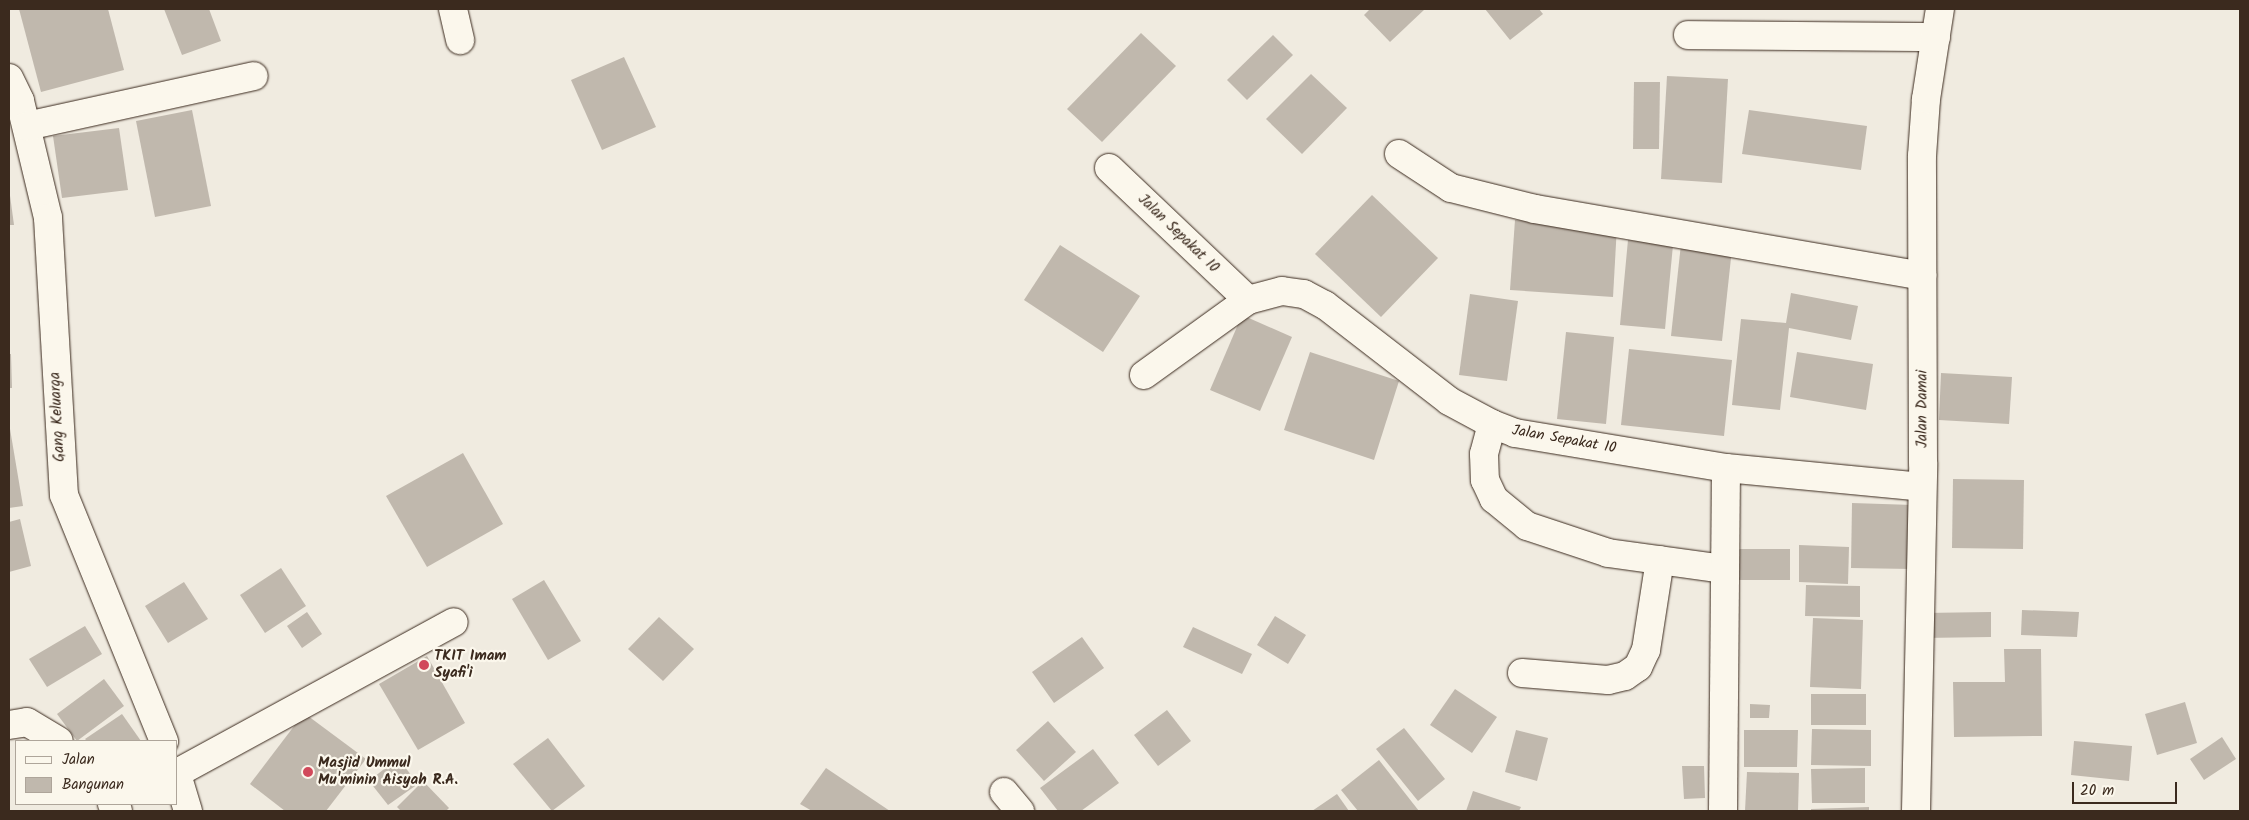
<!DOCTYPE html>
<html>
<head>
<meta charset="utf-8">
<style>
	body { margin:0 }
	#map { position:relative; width:2249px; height:820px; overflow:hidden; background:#f0ebe0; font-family:Kalam,sans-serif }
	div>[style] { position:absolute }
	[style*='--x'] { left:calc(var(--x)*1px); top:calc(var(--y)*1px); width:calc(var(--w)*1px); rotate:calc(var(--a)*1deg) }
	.building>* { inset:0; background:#c0b8ad }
	.roads { filter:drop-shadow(0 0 1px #3b2a1e) drop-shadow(0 0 1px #3b2a1e) }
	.minor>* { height:28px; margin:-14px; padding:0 14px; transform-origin:14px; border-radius:14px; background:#fbf7ec }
	.dots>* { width:14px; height:14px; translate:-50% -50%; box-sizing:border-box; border:2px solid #fbf7ec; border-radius:50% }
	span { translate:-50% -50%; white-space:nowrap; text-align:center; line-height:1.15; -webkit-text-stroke:4.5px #fbf7ec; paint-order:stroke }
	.street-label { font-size:15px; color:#3b2a1e }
	.poi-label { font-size:15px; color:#3b2a1e; font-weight:700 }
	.left { translate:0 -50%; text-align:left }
	.frame { position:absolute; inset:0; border:10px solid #3b2a1e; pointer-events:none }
	.legend { position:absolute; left:15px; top:740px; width:162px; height:65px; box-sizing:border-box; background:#fbf7ec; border:1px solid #aea59a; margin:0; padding:6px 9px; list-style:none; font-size:15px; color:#3b2a1e }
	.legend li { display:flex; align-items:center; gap:10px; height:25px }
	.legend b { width:25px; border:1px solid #aea59a }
	.scale { position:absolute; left:2072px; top:782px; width:105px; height:22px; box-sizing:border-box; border:2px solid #3b2a1e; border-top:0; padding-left:6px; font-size:15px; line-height:18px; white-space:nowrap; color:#3b2a1e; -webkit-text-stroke:4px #fbf7ec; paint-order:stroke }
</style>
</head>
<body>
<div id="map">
	<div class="building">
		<div style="clip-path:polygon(19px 9px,108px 9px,124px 70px,41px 92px)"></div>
		<div style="clip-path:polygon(164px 9px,209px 9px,221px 41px,182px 55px)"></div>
		<div style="clip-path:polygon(1370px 9px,1425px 9px,1390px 42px,1364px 15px)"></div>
		<div style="clip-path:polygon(1485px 9px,1539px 9px,1543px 14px,1510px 40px)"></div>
		<div style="clip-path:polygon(1141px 33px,1176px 66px,1102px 142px,1067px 109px)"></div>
		<div style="clip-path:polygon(1273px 35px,1293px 55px,1247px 100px,1227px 80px)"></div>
		<div style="clip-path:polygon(624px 57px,656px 127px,602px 150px,571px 80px)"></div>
		<div style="clip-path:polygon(1311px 74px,1347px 108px,1302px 154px,1266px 119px)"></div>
		<div style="clip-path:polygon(1667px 76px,1728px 79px,1722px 183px,1661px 179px)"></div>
		<div style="clip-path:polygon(1634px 82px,1660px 82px,1659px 149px,1633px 149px)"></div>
		<div style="clip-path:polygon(192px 110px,211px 206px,155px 217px,136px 121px)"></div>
		<div style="clip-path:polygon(1749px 110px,1867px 126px,1861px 170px,1742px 154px)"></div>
		<div style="clip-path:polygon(119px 128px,128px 190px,62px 198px,53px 136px)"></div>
		<div style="clip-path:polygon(9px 188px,14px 225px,9px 225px)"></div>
		<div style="clip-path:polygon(1372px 195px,1438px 258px,1381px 317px,1315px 254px)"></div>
		<div style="clip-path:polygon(1515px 220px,1617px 226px,1613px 297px,1510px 290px)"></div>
		<div style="clip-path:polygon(1628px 240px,1673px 245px,1665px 329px,1620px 325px)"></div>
		<div style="clip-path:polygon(1681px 244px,1732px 249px,1722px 341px,1671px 336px)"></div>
		<div style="clip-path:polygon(1060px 245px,1140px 296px,1103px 352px,1024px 300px)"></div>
		<div style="clip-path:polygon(1791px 293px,1858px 306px,1851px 340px,1789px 328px,1780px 410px,1732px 405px,1741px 319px,1786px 323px)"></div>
		<div style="clip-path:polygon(1470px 294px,1518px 301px,1507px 381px,1459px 375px)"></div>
		<div style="clip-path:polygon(1242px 315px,1292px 337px,1260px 411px,1210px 390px)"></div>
		<div style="clip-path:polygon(1566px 332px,1614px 337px,1606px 424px,1557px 419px)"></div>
		<div style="clip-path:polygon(1629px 349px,1732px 360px,1724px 436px,1621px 425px)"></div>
		<div style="clip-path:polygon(1310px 352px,1399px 381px,1374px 460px,1284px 430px)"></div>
		<div style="clip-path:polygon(1797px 352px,1873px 364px,1866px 410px,1790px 397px)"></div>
		<div style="clip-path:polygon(9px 354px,11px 354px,12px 388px,9px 388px)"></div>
		<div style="clip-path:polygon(1941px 373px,2012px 377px,2009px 424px,1939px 420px)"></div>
		<div style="clip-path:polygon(9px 423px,23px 506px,9px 508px)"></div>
		<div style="clip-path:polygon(463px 453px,503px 524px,427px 567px,386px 496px)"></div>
		<div style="clip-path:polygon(1953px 479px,2024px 480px,2023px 549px,1952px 548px)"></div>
		<div style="clip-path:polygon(1852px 503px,1913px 505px,1911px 569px,1851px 568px)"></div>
		<div style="clip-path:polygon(20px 519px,31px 566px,9px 572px,9px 522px)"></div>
		<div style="clip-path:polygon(1799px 545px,1849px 547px,1848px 584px,1799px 582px)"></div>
		<div style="clip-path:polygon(1731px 549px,1790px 549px,1790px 580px,1731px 580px)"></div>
		<div style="clip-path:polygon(281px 568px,306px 606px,265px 633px,240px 595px)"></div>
		<div style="clip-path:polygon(544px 580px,581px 641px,548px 660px,512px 599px)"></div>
		<div style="clip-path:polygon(184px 582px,208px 619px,168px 643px,145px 606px)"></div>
		<div style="clip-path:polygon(1806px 585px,1860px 586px,1860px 617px,1805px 616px)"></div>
		<div style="clip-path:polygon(2022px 610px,2079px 612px,2077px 637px,2021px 635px)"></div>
		<div style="clip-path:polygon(307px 612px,322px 634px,302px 648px,287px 626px)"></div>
		<div style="clip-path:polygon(1991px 612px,1991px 637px,1923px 638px,1923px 613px)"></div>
		<div style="clip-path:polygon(1275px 616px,1306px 635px,1288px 664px,1257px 645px)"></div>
		<div style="clip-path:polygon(659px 617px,694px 649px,663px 681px,628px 649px)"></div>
		<div style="clip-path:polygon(1813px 618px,1863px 620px,1861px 689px,1810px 687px)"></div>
		<div style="clip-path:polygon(85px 626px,102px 654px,47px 687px,29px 659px)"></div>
		<div style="clip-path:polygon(1193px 627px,1252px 654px,1242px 674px,1183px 647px)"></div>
		<div style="clip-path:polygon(1082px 637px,1104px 668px,1054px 703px,1032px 672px)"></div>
		<div style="clip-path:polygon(2004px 649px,2041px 649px,2042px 736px,1954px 737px,1953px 682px,2005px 682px)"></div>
		<div style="clip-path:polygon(427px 656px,465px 723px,418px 750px,379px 684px)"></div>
		<div style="clip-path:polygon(104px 679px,124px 706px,77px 741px,57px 714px)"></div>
		<div style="clip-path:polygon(1455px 689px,1497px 717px,1472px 753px,1430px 725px)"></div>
		<div style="clip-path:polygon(1811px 694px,1866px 694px,1866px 725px,1811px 725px)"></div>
		<div style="clip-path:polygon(2185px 702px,2197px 743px,2157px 755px,2145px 714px)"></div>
		<div style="clip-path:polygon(1750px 704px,1770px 705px,1769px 718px,1750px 718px)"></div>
		<div style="clip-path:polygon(1167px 710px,1191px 741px,1158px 766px,1134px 735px)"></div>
		<div style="clip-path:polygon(304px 713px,366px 759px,326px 811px,285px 811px,250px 784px)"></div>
		<div style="clip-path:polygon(122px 714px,141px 741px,87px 741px,85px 739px)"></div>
		<div style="clip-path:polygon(1048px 721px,1076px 752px,1044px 781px,1016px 750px)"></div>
		<div style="clip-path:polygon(1404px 728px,1445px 779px,1418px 801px,1376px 749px)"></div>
		<div style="clip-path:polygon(1812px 729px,1871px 730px,1871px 766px,1811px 765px)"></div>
		<div style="clip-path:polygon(1516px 730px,1548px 738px,1537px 781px,1505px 772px)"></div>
		<div style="clip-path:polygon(1744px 730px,1798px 730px,1797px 767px,1744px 767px)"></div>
		<div style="clip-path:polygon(2222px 737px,2236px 759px,2204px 780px,2190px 759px)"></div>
		<div style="clip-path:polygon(548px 738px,585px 786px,552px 811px,513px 764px)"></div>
		<div style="clip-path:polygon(2074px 741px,2132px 746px,2129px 781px,2071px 775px)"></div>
		<div style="clip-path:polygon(1093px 749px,1119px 783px,1081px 811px,1058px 811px,1040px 788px)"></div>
		<div style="clip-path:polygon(398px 758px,418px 784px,388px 805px,369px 781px)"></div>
		<div style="clip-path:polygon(1379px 760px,1419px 811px,1358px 811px,1341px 790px)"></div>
		<div style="clip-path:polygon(1682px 766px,1704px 766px,1705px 798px,1684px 799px)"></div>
		<div style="clip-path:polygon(826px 768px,890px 811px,812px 811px,800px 804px)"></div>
		<div style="clip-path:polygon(1865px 768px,1865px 803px,1812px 803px,1811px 769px)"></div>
		<div style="clip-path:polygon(1747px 772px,1799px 773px,1798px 811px,1745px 811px)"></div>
		<div style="clip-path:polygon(423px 781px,449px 808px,446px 811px,401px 811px,397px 807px)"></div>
		<div style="clip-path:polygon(1473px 791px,1521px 807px,1519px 811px,1466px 811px)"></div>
		<div style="clip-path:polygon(1337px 794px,1349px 811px,1312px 811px)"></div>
		<div style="clip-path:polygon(1869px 807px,1869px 811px,1811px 811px,1811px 809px)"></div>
	</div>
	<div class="roads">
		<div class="minor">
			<div style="--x:453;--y:9;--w:32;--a:77"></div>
			<div style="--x:1688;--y:35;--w:248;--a:0.5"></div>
			<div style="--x:9;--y:78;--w:25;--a:64"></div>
			<div style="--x:20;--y:101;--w:120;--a:76.5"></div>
			<div style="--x:48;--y:218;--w:277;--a:86.7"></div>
			<div style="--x:64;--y:495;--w:266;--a:67.9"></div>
			<div style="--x:27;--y:126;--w:232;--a:-12.4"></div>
			<div style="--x:1399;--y:154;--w:62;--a:33.2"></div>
			<div style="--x:1451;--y:188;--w:87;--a:14"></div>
			<div style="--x:1535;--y:209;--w:393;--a:9.8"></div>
			<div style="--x:1109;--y:168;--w:192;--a:43.5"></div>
			<div style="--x:1248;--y:300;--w:35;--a:-15"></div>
			<div style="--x:1282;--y:291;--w:22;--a:8"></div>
			<div style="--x:1304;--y:294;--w:24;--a:28"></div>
			<div style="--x:1325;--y:305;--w:157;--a:37.7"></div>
			<div style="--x:1449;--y:401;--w:49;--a:28.1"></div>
			<div style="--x:1492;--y:424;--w:25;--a:21"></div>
			<div style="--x:1515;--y:433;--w:214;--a:9.4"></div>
			<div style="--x:1726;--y:468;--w:197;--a:5.5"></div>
			<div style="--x:1144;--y:375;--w:128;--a:-35.8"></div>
			<div style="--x:1492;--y:424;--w:31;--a:105"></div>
			<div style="--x:1484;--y:454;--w:26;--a:88"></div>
			<div style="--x:1485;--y:480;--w:21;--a:65"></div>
			<div style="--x:1494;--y:499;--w:43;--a:39.3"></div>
			<div style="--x:1527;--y:526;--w:85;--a:18.4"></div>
			<div style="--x:1608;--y:553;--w:118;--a:7.8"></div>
			<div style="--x:1522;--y:673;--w:86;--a:4.7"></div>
			<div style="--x:1608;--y:680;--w:17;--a:-13"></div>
			<div style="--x:1625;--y:676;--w:16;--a:-35"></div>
			<div style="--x:1638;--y:667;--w:19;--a:-65"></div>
			<div style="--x:1646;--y:650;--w:91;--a:-81.2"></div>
			<div style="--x:9;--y:725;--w:18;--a:-9"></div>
			<div style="--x:27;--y:722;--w:37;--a:31"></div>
			<div style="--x:176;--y:771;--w:42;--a:73.3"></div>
			<div style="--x:177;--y:773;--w:315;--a:-28.6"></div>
			<div style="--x:1004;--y:792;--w:25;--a:50"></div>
			<div style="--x:112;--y:804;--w:9;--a:49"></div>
			<div style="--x:1723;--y:811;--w:343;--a:-89.5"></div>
			<div style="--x:1916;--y:811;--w:348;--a:-88.8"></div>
			<div style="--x:1923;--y:463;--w:307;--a:-90.2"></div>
			<div style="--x:1922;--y:156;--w:57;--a:-86"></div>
			<div style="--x:1926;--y:99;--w:91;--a:-81.2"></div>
		</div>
	</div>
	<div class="dots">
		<div style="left:424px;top:665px;background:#d1495b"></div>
		<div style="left:308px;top:772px;background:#d1495b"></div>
	</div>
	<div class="street-label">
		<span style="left:1178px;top:234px;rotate:44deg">Jalan Sepakat 10</span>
		<span style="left:1923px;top:409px;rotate:-90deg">Jalan Damai</span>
		<span style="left:58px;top:417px;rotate:-93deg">Gang Keluarga</span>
		<span style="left:1564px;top:440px;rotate:10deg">Jalan Sepakat 10</span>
	</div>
	<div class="poi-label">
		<span class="left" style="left:434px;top:665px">TKIT Imam<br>Syafi'i</span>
		<span class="left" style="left:318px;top:772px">Masjid Ummul<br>Mu'minin Aisyah R.A.</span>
	</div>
	<div class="frame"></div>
	<ul class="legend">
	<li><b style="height:6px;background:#fbf7ec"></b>Jalan</li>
	<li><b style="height:14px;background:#c0b8ad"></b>Bangunan</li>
	</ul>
	<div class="scale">20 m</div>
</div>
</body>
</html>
